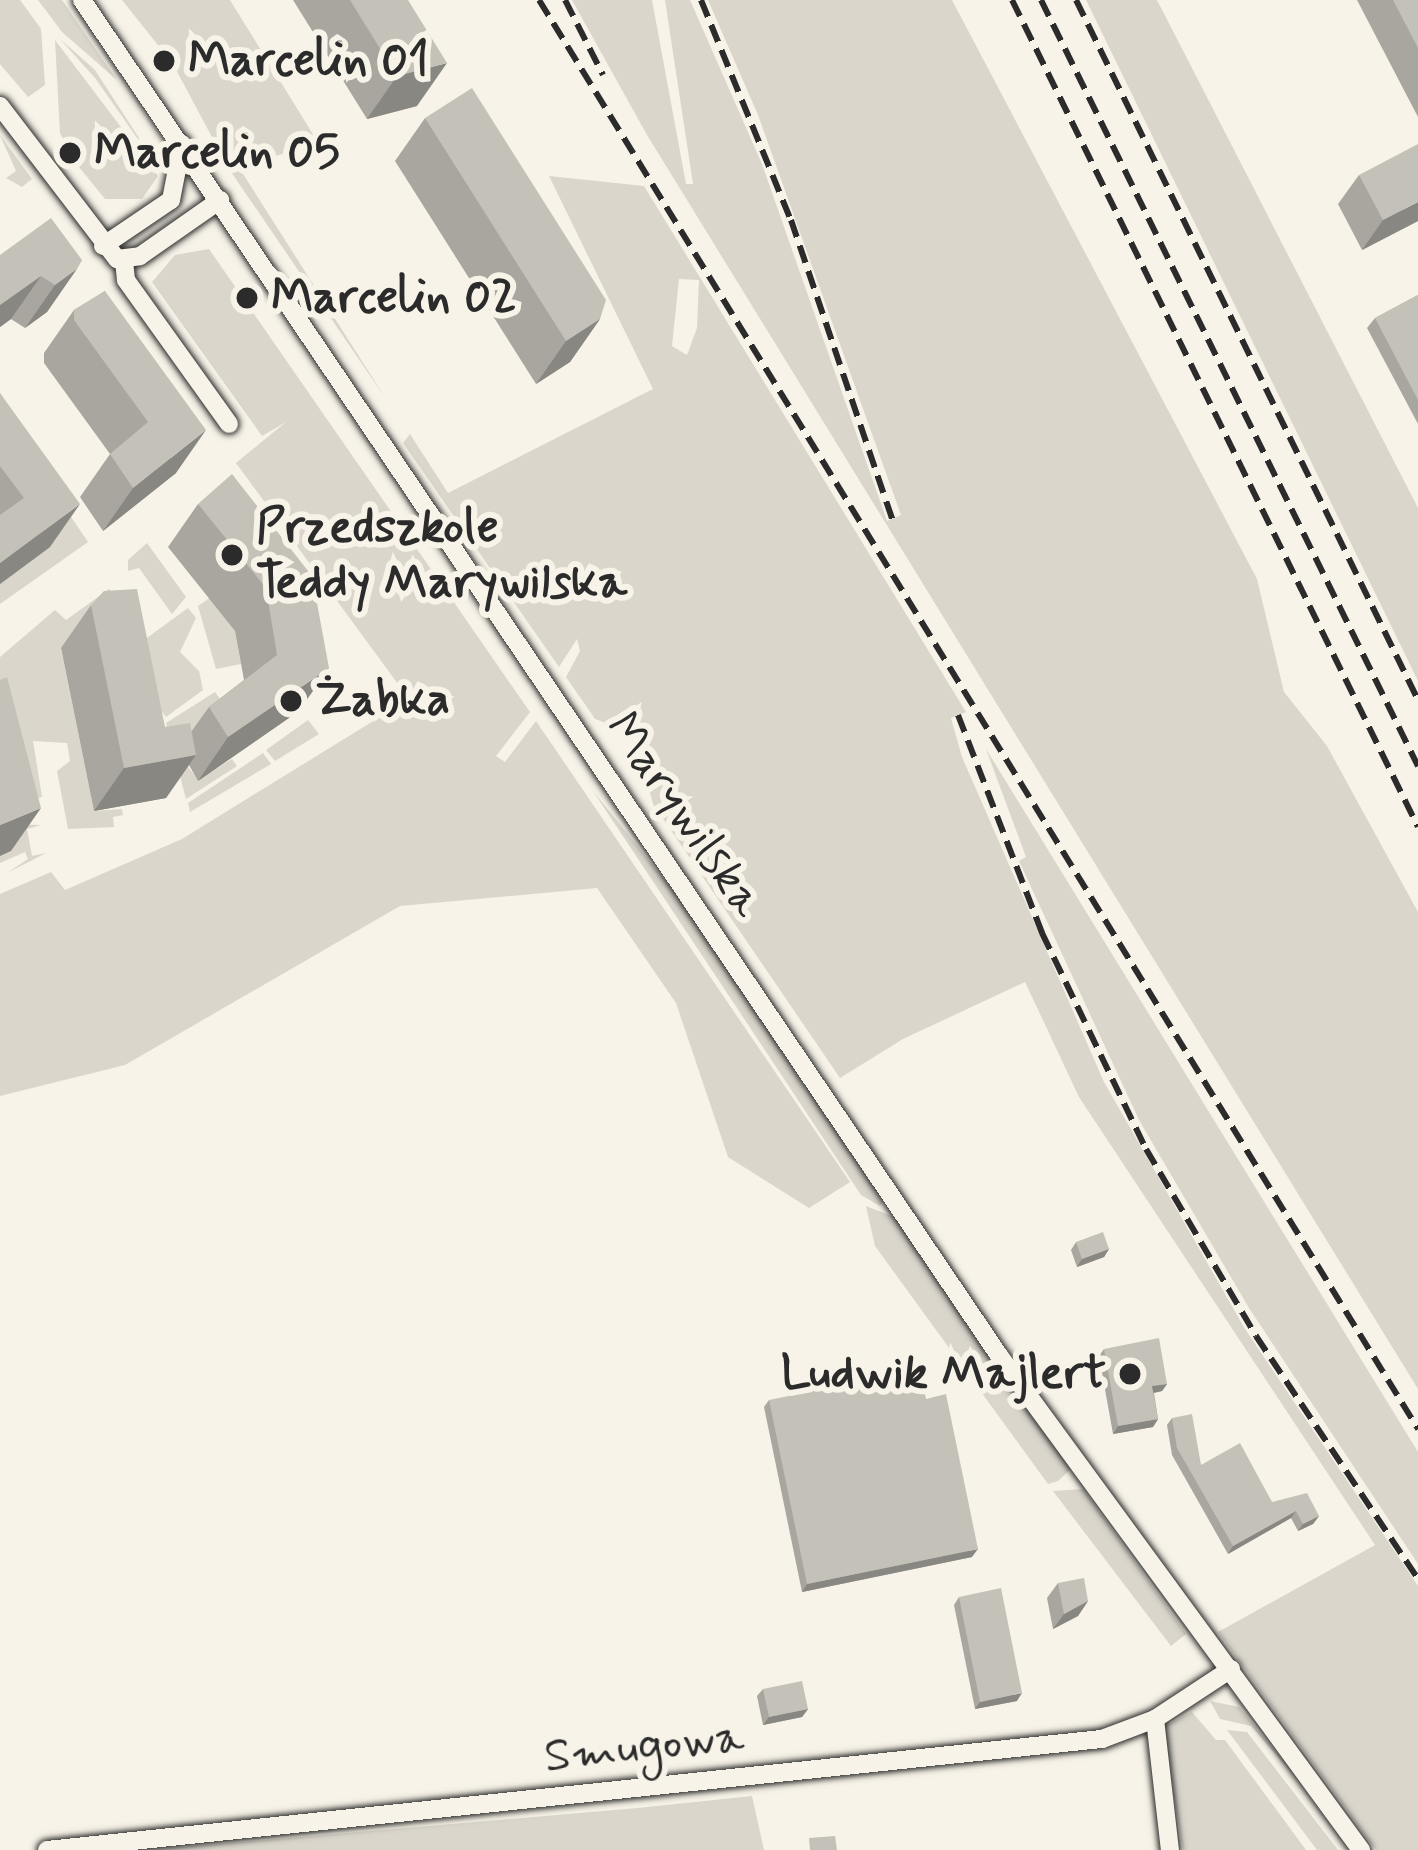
<!DOCTYPE html>
<html>
<head>
<meta charset="utf-8">
<style>
	body { margin:0 }
	#map { position:relative; width:1418px; height:1850px; overflow:hidden; background:#f7f3e8; font-family:Mynerve,sans-serif }
	div>[style] { position:absolute }
	[style*='--x'] { left:calc(var(--x)*1px); top:calc(var(--y)*1px); width:calc(var(--w)*1px); rotate:calc(var(--a)*1deg) }
	.green>* { inset:0; background:#dad6cc }
	.roads { filter:drop-shadow(0 0 3px #2b2b2b) drop-shadow(0 0 3px #2b2b2b) }
	.minor>* { height:18px; margin:-9px; padding:0 9px; transform-origin:9px; border-radius:9px; background:#f7f3e8 }
	.rail>* { height:6px; margin-top:-3px; transform-origin:0; background:repeating-linear-gradient(90deg,#2b2b2b 0 18px,transparent 0 27px) }
	.wall>* { inset:0; background:#a9a69f }
	.shaded-wall>* { inset:0; background:#898782 }
	.building>* { inset:0; background:#c4c1b9 }
	.dots>* { width:33px; height:33px; translate:-50% -50%; box-sizing:border-box; border:6px solid #f7f3e8; border-radius:50% }
	span { translate:-50% -50%; white-space:nowrap; text-align:center; line-height:1.15; -webkit-text-stroke:12px #f7f3e8; paint-order:stroke }
	.poi-label { font-size:48px; color:#2b2b2b; font-weight:700 }
	.left { translate:0 -50%; text-align:left }
	.right { translate:-100% -50%; text-align:right }
	.street-label { font-size:48px; color:#2b2b2b }
</style>
</head>
<body>
<div id="map">
	<div class="green">
		<div style="clip-path:polygon(0 0,20px 0,41px 29px,45px 85px,28px 97px,0 64px)"></div>
		<div style="clip-path:polygon(38px 0,62px 0,117px 80px,62px 32px)"></div>
		<div style="clip-path:polygon(122px 0,230px 0,319px 144px,238px 166px,386px 399px,229px 169px,173px 64px)"></div>
		<div style="clip-path:polygon(572px 0,652px 0,686px 184px,693px 184px,665px 0,690px 0,762px 164px,887px 521px,901px 515px,758px 115px,708px 0,952px 0,1257px 579px,1284px 692px,1327px 746px,1418px 912px,1418px 1389px,647px 135px)"></div>
		<div style="clip-path:polygon(1086px 0,1157px 0,1418px 508px,1418px 681px)"></div>
		<div style="clip-path:polygon(60px 39px,95px 70px,159px 169px,95px 78px)"></div>
		<div style="clip-path:polygon(55px 40px,158px 176px,142px 199px,105px 199px,74px 161px,60px 133px)"></div>
		<div style="clip-path:polygon(0 135px,32px 179px,22px 187px,6px 178px,16px 171px)"></div>
		<div style="clip-path:polygon(evenodd,549px 176px,644px 186px,966px 712px,951px 718px,962px 757px,1104px 1082px,1245px 1329px,1418px 1586px,1418px 1850px,1376px 1850px,1218px 1632px,1375px 1545px,1079px 1097px,1025px 982px,903px 1039px,840px 1078px,653px 804px,639px 750px,623px 729px,595px 719px,566px 677px,580px 651px,577px 639px,559px 667px,403px 443px,410px 434px,448px 493px,653px 389px,549px 176px,679px 279px,699px 280px,697px 328px,687px 355px,672px 346px,679px 279px)"></div>
		<div style="clip-path:polygon(209px 249px,530px 712px,496px 756px,505px 762px,536px 721px,850px 1182px,809px 1208px,728px 1157px,676px 1003px,597px 888px,400px 906px,125px 1065px,0 1096px,0 894px,51px 872px,65px 890px,182px 839px,409px 699px,236px 463px,286px 422px,262px 436px,152px 282px,175px 255px)"></div>
		<div style="clip-path:polygon(63px 505px,88px 542px,0 604px,0 584px)"></div>
		<div style="clip-path:polygon(147px 543px,186px 597px,172px 614px,139px 568px,128px 571px,128px 560px)"></div>
		<div style="clip-path:polygon(109px 589px,123px 604px,61px 649px,94px 811px,122px 809px,123px 815px,113px 817px,114px 827px,68px 829px,57px 771px,70px 761px,67px 743px,33px 741px,42px 797px,6px 804px,10px 824px,41px 825px,27px 829px,32px 856px,46px 853px,7px 873px,28px 859px,25px 852px,0 863px,0 657px,55px 610px,66px 620px)"></div>
		<div style="clip-path:polygon(211px 597px,235px 631px,241px 664px,216px 669px,198px 606px)"></div>
		<div style="clip-path:polygon(188px 608px,196px 618px,180px 652px,199px 671px,203px 690px,166px 717px,156px 704px,144px 640px)"></div>
		<div style="clip-path:polygon(215px 692px,231px 714px,183px 760px,198px 780px,232px 759px,237px 766px,186px 799px,166px 723px)"></div>
		<div style="clip-path:polygon(308px 720px,319px 734px,275px 761px,266px 750px)"></div>
		<div style="clip-path:polygon(986px 749px,1418px 1452px,1418px 1564px,1249px 1308px,1139px 1120px,1019px 861px,1026px 857px)"></div>
		<div style="clip-path:polygon(263px 753px,271px 764px,190px 812px,188px 803px)"></div>
		<div style="clip-path:polygon(593px 791px,693px 915px,885px 1198px,880px 1206px,861px 1195px)"></div>
		<div style="clip-path:polygon(866px 1206px,899px 1219px,1071px 1469px,1058px 1481px,1048px 1484px,875px 1246px)"></div>
		<div style="clip-path:polygon(1083px 1489px,1186px 1634px,1171px 1646px,1053px 1491px)"></div>
		<div style="clip-path:polygon(1210px 1701px,1239px 1707px,1304px 1787px,1251px 1726px,1220px 1719px)"></div>
		<div style="clip-path:polygon(1192px 1712px,1216px 1740px,1225px 1740px,1306px 1850px,1183px 1850px,1163px 1727px)"></div>
		<div style="clip-path:polygon(1227px 1730px,1247px 1732px,1338px 1850px,1317px 1850px)"></div>
		<div style="clip-path:polygon(752px 1796px,764px 1850px,148px 1850px,638px 1808px)"></div>
	</div>
	<div class="roads">
		<div class="minor">
			<div style="--x:82;--y:0;--w:1635;--a:55.92"></div>
			<div style="--x:998;--y:1354;--w:615;--a:53.8"></div>
			<div style="--x:0;--y:106;--w:193;--a:52.6"></div>
			<div style="--x:117;--y:259;--w:23;--a:-7"></div>
			<div style="--x:140;--y:256;--w:98;--a:-35"></div>
			<div style="--x:103;--y:246;--w:82;--a:-34.1"></div>
			<div style="--x:171;--y:200;--w:57;--a:-78.9"></div>
			<div style="--x:124;--y:261;--w:19;--a:84"></div>
			<div style="--x:126;--y:280;--w:177;--a:54.4"></div>
			<div style="--x:1155;--y:1719;--w:132;--a:83.5"></div>
			<div style="--x:47;--y:1850;--w:1061;--a:-6.01"></div>
			<div style="--x:1102;--y:1739;--w:57;--a:-20.7"></div>
			<div style="--x:1155;--y:1719;--w:91;--a:-33.3"></div>
		</div>
	</div>
	<div class="rail">
		<div style="--x:539;--y:0;--w:1678;--a:58.4"></div>
		<div style="--x:565;--y:0;--w:84;--a:63.1"></div>
		<div style="--x:701;--y:0;--w:238;--a:67.8"></div>
		<div style="--x:791;--y:220;--w:316;--a:71.3"></div>
		<div style="--x:1012;--y:0;--w:921;--a:63.85"></div>
		<div style="--x:1041;--y:0;--w:854;--a:63.8"></div>
		<div style="--x:1076;--y:0;--w:779;--a:63.96"></div>
		<div style="--x:958;--y:715;--w:234;--a:68.9"></div>
		<div style="--x:1042;--y:933;--w:240;--a:64.3"></div>
		<div style="--x:1146;--y:1149;--w:217;--a:59.5"></div>
		<div style="--x:1256;--y:1336;--w:292;--a:56.3"></div>
	</div>
	<div class="wall">
		<div style="clip-path:polygon(293px 0,408px 0,417px 106px,367px 119px)"></div>
		<div style="clip-path:polygon(1357px 0,1418px 0,1418px 117px)"></div>
		<div style="clip-path:polygon(425px 118px,600px 319px,570px 362px,536px 384px,395px 161px)"></div>
		<div style="clip-path:polygon(1359px 175px,1418px 221px,1362px 250px,1338px 204px)"></div>
		<div style="clip-path:polygon(0 255px,82px 260px,47px 312px,25px 328px,11px 319px,0 327px)"></div>
		<div style="clip-path:polygon(105px 291px,176px 473px,103px 531px,80px 497px,110px 454px,44px 363px,44px 353px,74px 310px)"></div>
		<div style="clip-path:polygon(1418px 295px,1418px 424px,1367px 328px,1375px 318px)"></div>
		<div style="clip-path:polygon(0 393px,50px 547px,0 584px)"></div>
		<div style="clip-path:polygon(198px 504px,312px 576px,299px 711px,198px 781px,189px 765px,166px 798px,94px 811px,61px 648px,91px 605px,165px 727px,191px 732px,209px 707px,244px 680px,235px 631px,168px 547px)"></div>
		<div style="clip-path:polygon(1076px 1242px,1109px 1249px,1104px 1257px,1077px 1267px,1071px 1250px)"></div>
		<div style="clip-path:polygon(1104px 1349px,1167px 1384px,1162px 1391px,1154px 1393px,1158px 1419px,1153px 1427px,1113px 1434px,1099px 1356px)"></div>
		<div style="clip-path:polygon(926px 1399px,972px 1557px,802px 1592px,764px 1407px,769px 1400px)"></div>
		<div style="clip-path:polygon(1172px 1418px,1201px 1465px,1272px 1502px,1319px 1516px,1313px 1524px,1298px 1531px,1291px 1518px,1228px 1554px,1172px 1455px,1167px 1425px)"></div>
		<div style="clip-path:polygon(1058px 1583px,1088px 1601px,1078px 1616px,1053px 1629px,1047px 1598px)"></div>
		<div style="clip-path:polygon(959px 1597px,1017px 1701px,975px 1709px,954px 1605px)"></div>
		<div style="clip-path:polygon(763px 1689px,808px 1709px,802px 1717px,763px 1725px,757px 1696px)"></div>
	</div>
	<div class="shaded-wall">
		<div style="clip-path:polygon(447px 63px,417px 106px,367px 119px,397px 76px)"></div>
		<div style="clip-path:polygon(1418px 202px,1418px 221px,1362px 250px,1383px 220px)"></div>
		<div style="clip-path:polygon(77px 269px,47px 312px,25px 328px,55px 285px)"></div>
		<div style="clip-path:polygon(41px 276px,11px 319px,0 327px,0 305px)"></div>
		<div style="clip-path:polygon(600px 319px,570px 362px,536px 384px,566px 341px)"></div>
		<div style="clip-path:polygon(206px 430px,176px 473px,103px 531px,133px 488px)"></div>
		<div style="clip-path:polygon(80px 504px,50px 547px,0 584px,0 563px)"></div>
		<div style="clip-path:polygon(329px 668px,299px 711px,198px 781px,228px 737px)"></div>
		<div style="clip-path:polygon(196px 755px,166px 798px,94px 811px,124px 768px)"></div>
		<div style="clip-path:polygon(41px 808px,11px 851px,0 856px,0 825px)"></div>
		<div style="clip-path:polygon(1109px 1249px,1104px 1257px,1077px 1267px,1082px 1259px)"></div>
		<div style="clip-path:polygon(1167px 1384px,1162px 1391px,1147px 1394px,1152px 1386px)"></div>
		<div style="clip-path:polygon(1158px 1419px,1153px 1427px,1113px 1434px,1118px 1426px)"></div>
		<div style="clip-path:polygon(1296px 1511px,1291px 1518px,1228px 1554px,1233px 1546px)"></div>
		<div style="clip-path:polygon(1319px 1516px,1313px 1524px,1298px 1531px,1303px 1524px)"></div>
		<div style="clip-path:polygon(978px 1549px,972px 1557px,802px 1592px,807px 1584px)"></div>
		<div style="clip-path:polygon(1088px 1601px,1078px 1616px,1053px 1629px,1064px 1614px)"></div>
		<div style="clip-path:polygon(1022px 1693px,1017px 1701px,975px 1709px,980px 1702px)"></div>
		<div style="clip-path:polygon(808px 1709px,802px 1717px,763px 1725px,769px 1717px)"></div>
	</div>
	<div class="building">
		<div style="clip-path:polygon(350px 0,408px 0,447px 63px,397px 76px)"></div>
		<div style="clip-path:polygon(1393px 0,1418px 0,1418px 48px)"></div>
		<div style="clip-path:polygon(472px 88px,606px 300px,600px 319px,566px 341px,425px 118px)"></div>
		<div style="clip-path:polygon(1418px 144px,1418px 202px,1383px 220px,1359px 175px)"></div>
		<div style="clip-path:polygon(51px 218px,82px 260px,77px 269px,55px 285px,41px 276px,0 305px,0 255px)"></div>
		<div style="clip-path:polygon(105px 291px,206px 430px,133px 488px,110px 454px,148px 422px,74px 320px,74px 310px)"></div>
		<div style="clip-path:polygon(1418px 295px,1418px 400px,1375px 318px)"></div>
		<div style="clip-path:polygon(0 393px,80px 504px,0 563px,0 515px,24px 498px,0 466px)"></div>
		<div style="clip-path:polygon(232px 474px,312px 576px,329px 668px,228px 737px,209px 707px,277px 655px,266px 588px,198px 504px)"></div>
		<div style="clip-path:polygon(137px 589px,165px 727px,190px 723px,196px 755px,124px 768px,91px 605px,104px 591px)"></div>
		<div style="clip-path:polygon(7px 677px,41px 808px,0 825px,0 680px)"></div>
		<div style="clip-path:polygon(1103px 1232px,1109px 1249px,1082px 1259px,1076px 1242px)"></div>
		<div style="clip-path:polygon(1159px 1338px,1167px 1384px,1152px 1386px,1158px 1419px,1118px 1426px,1104px 1349px)"></div>
		<div style="clip-path:polygon(920px 1369px,926px 1399px,946px 1394px,978px 1549px,807px 1584px,769px 1400px)"></div>
		<div style="clip-path:polygon(1192px 1414px,1201px 1465px,1240px 1443px,1272px 1502px,1307px 1493px,1319px 1516px,1303px 1524px,1296px 1511px,1233px 1546px,1177px 1448px,1172px 1418px)"></div>
		<div style="clip-path:polygon(1084px 1578px,1088px 1601px,1064px 1614px,1058px 1583px)"></div>
		<div style="clip-path:polygon(1001px 1588px,1022px 1693px,980px 1702px,959px 1597px)"></div>
		<div style="clip-path:polygon(802px 1681px,808px 1709px,769px 1717px,763px 1689px)"></div>
		<div style="clip-path:polygon(835px 1836px,837px 1850px,810px 1850px,809px 1838px)"></div>
	</div>
	<div class="dots">
		<div style="left:164px;top:61px;background:#2b2b2b"></div>
		<div style="left:70px;top:153px;background:#2b2b2b"></div>
		<div style="left:247px;top:298px;background:#2b2b2b"></div>
		<div style="left:232px;top:555px;background:#2b2b2b"></div>
		<div style="left:291px;top:701px;background:#2b2b2b"></div>
		<div style="left:1130px;top:1374px;background:#2b2b2b"></div>
	</div>
	<div class="poi-label">
		<span class="left" style="left:188px;top:61px">Marcelin 01</span>
		<span class="left" style="left:94px;top:153px">Marcelin 05</span>
		<span class="left" style="left:271px;top:298px">Marcelin 02</span>
		<span class="left" style="left:256px;top:555px">Przedszkole<br>Teddy Marywilska</span>
		<span class="left" style="left:315px;top:701px">Żabka</span>
		<span class="right" style="left:1106px;top:1374px">Ludwik Majlert</span>
	</div>
	<div class="street-label">
		<span style="left:684px;top:815px;rotate:55deg">Marywilska</span>
		<span style="left:644px;top:1747px;rotate:-6deg">Smugowa</span>
	</div>
</div>
</body>
</html>
